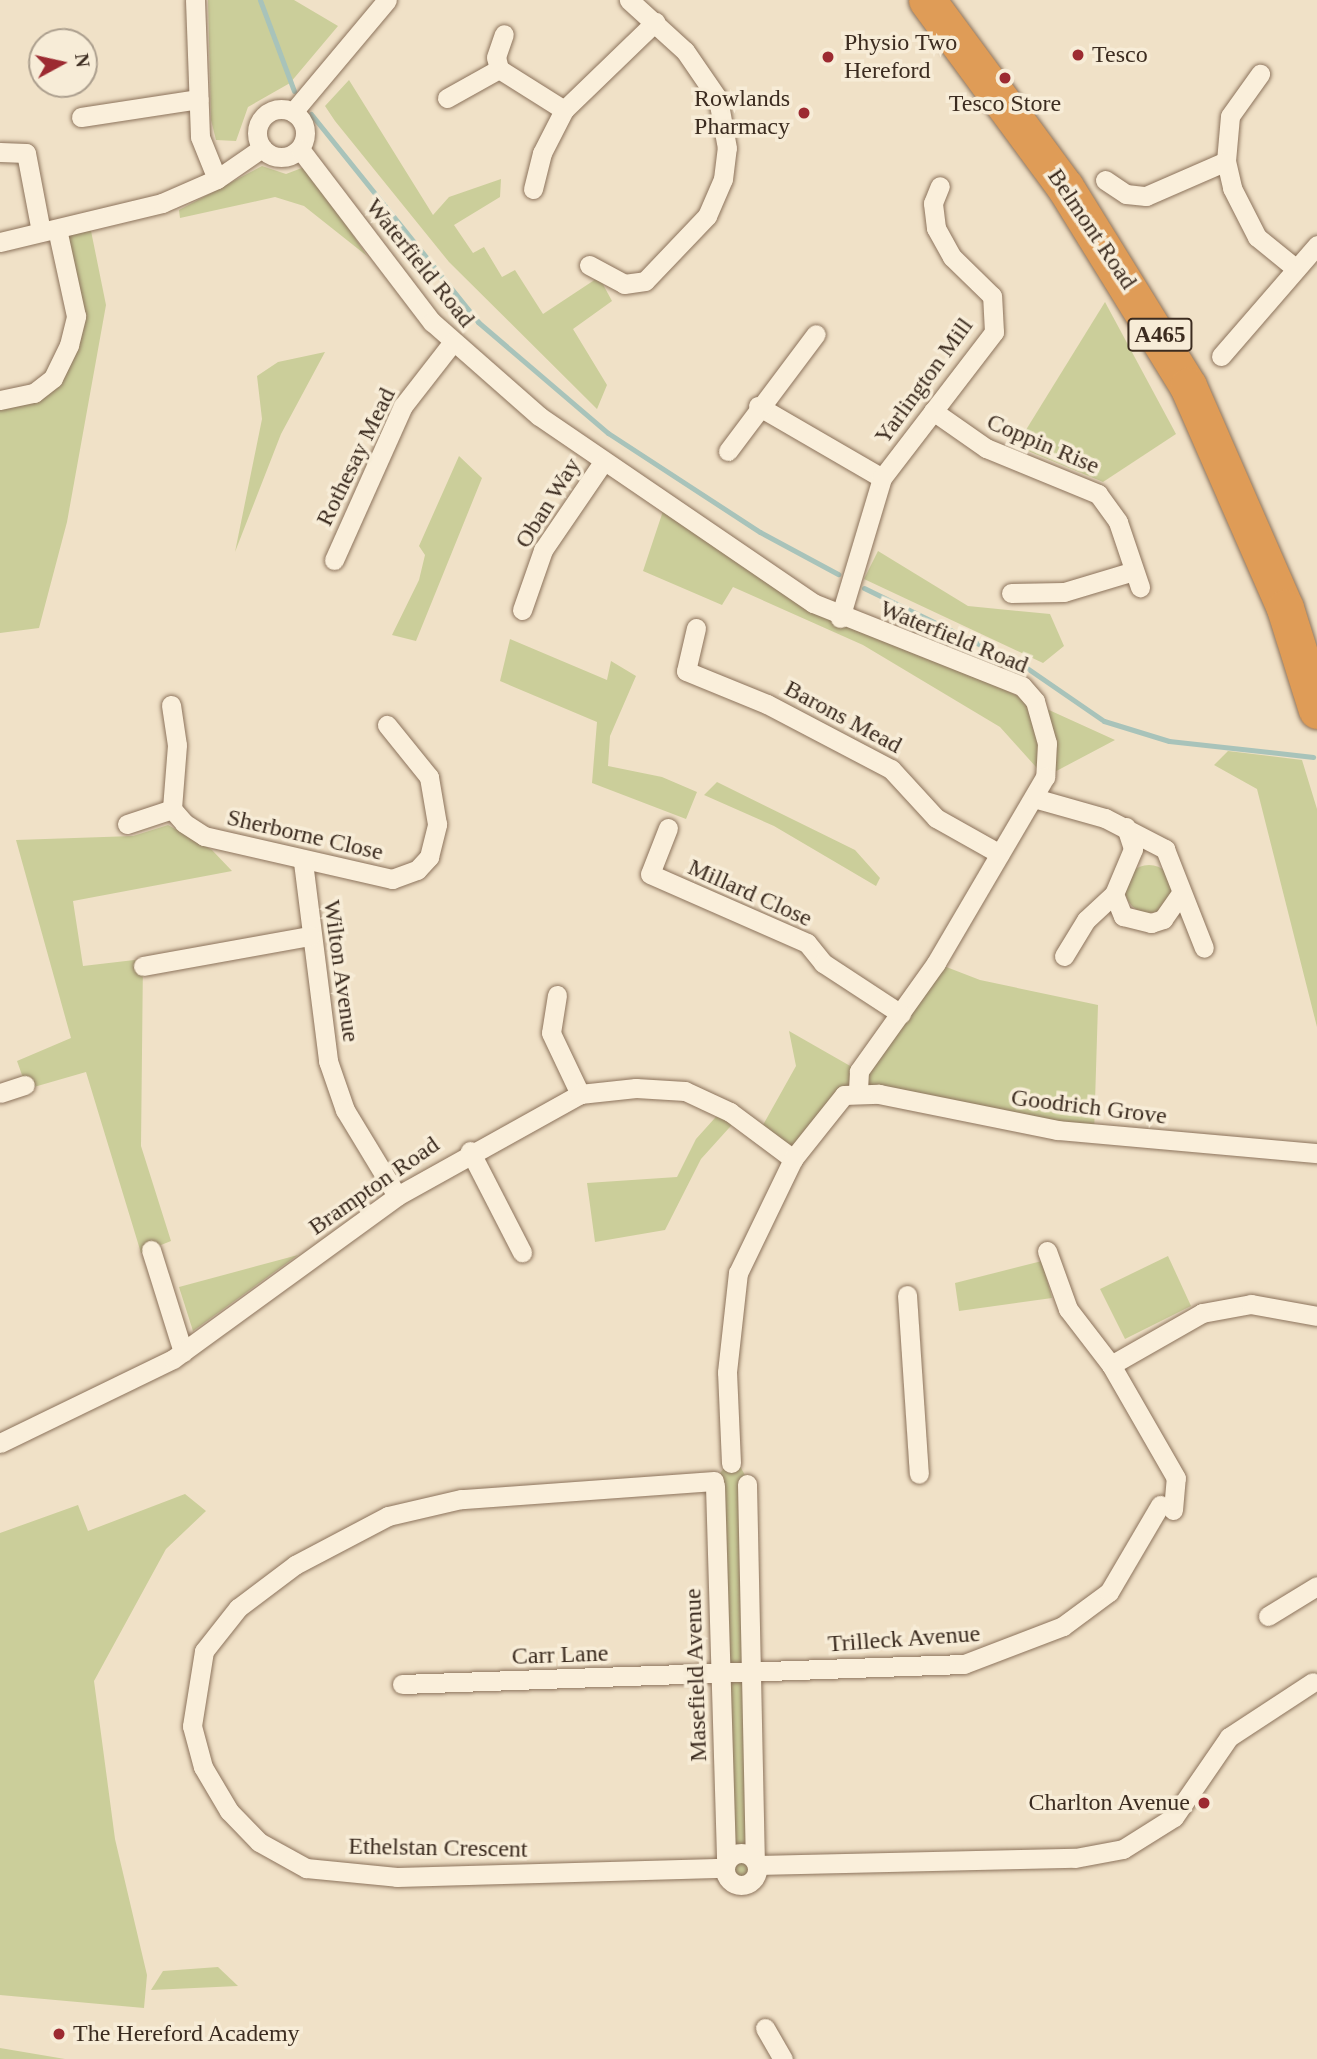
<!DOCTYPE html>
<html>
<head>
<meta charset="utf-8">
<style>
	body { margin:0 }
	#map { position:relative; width:1317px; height:2059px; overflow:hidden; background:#f0e1c7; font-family:Georgia,serif }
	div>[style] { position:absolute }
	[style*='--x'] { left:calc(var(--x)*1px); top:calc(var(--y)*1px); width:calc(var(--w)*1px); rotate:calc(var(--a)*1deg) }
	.green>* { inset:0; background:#cbce9a }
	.round { border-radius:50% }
	.stream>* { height:5px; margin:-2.5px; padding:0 2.5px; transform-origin:2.5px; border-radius:2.5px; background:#a8c3ba }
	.roads { filter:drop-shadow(0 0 2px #8c735c) drop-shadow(0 0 2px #8c735c) }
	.street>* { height:19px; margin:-9.5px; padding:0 9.5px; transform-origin:9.5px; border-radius:9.5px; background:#faefdb }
	.street>.ring { margin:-9.5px; padding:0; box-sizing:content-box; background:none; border:19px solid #faefdb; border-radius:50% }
	.highway>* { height:37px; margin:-18.5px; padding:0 18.5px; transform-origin:18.5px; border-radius:18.5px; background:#df9c57 }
	.dots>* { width:19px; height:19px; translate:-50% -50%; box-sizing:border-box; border:4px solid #f7ecd7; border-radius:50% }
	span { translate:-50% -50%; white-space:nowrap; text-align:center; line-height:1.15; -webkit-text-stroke:7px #f7ecd7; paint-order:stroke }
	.shield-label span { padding:2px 5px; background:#f7ecd7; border:2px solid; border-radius:5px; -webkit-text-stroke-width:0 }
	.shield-label { font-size:23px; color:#3c2c20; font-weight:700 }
	.poi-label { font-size:24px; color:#3c2c20 }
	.left { translate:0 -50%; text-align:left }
	.right { translate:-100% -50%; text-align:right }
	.street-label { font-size:24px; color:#3c2c20 }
	.north { position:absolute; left:28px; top:28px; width:70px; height:70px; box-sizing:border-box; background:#f7ecd7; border:2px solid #ac9f8e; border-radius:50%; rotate:82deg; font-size:19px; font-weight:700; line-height:28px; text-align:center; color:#3c2c20 }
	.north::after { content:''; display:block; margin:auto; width:24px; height:32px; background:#9c2a31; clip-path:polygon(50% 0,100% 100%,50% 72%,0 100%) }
</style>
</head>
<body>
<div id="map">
	<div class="green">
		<div style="clip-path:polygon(208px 0,294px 0,338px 26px,290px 83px,248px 107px,236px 141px,216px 140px,211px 120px)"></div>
		<div style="clip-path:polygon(349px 80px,433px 215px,449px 197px,501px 179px,500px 197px,454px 225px,473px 253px,484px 247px,502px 277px,515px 270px,543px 314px,599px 277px,612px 301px,573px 329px,607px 385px,597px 409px,449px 262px,335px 121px,325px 106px)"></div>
		<div style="clip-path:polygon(262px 166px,286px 174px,307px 166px,367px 256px,304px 206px,275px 197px,180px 218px,179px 210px)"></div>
		<div style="clip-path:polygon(89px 221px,106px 305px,67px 522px,39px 628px,0 633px,0 400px,34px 393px,76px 316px,57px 229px)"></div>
		<div style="clip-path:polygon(1105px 302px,1176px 434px,1103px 482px,1016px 446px)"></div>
		<div style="clip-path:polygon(325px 352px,281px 434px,235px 552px,262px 419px,257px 376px,278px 362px)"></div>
		<div style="clip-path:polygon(459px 456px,482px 478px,416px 641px,392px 635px,419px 580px,425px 555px,419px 546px)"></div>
		<div style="clip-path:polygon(665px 505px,813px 603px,1115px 740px,1045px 777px,1000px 727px,863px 645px,733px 587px,722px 605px,643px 571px)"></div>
		<div style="clip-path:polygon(878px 551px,968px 606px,1050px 614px,1064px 646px,1043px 663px,864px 579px)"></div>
		<div style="clip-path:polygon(510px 639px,607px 680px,611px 661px,636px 676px,610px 736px,608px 766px,662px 777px,697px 792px,686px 819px,592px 783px,597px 722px,500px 681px)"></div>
		<div style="clip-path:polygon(1228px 751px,1302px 760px,1317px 809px,1317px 1027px,1257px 789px,1214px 765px)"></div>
		<div style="clip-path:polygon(717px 782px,855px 850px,880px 878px,876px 886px,774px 826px,704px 795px)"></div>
		<div style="clip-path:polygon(168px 825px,212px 850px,232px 871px,73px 901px,83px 966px,143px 959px,141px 1146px,171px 1241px,141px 1253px,86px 1072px,27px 1089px,17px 1061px,71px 1038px,16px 840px,133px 836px)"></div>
		<div class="round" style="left:1125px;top:865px;width:48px;height:48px"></div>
		<div style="clip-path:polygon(936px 963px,980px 980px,1098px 1005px,1094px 1134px,858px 1092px,793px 1159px,759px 1132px,796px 1066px,789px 1031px,859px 1071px)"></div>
		<div style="clip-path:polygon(723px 1109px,738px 1118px,701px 1159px,665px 1230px,595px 1242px,587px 1183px,677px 1177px,696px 1139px)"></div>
		<div style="clip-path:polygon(298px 1255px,193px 1331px,179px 1287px)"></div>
		<div style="clip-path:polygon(1168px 1256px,1191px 1306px,1125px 1339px,1100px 1289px)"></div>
		<div style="clip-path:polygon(1042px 1261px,1052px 1298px,959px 1311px,955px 1283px)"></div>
		<div style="clip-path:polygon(728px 1463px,740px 1466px,747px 1479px,757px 1865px,752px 1881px,734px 1884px,725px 1873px,714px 1481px)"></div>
		<div style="clip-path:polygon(185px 1494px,206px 1511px,166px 1549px,94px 1681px,115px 1839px,147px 1975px,144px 2008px,0 1995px,0 1533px,78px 1505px,88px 1531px)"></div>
		<div style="clip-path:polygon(218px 1967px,238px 1986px,151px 1990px,163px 1971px)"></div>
		<div style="clip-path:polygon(0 2048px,65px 2059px,0 2059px)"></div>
	</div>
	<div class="stream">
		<div style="--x:260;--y:0;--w:97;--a:69.5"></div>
		<div style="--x:311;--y:114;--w:267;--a:51.2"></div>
		<div style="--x:478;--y:322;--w:171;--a:40.5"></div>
		<div style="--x:608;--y:433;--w:181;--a:33.1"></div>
		<div style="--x:760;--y:532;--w:89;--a:28.3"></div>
		<div style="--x:864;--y:588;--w:178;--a:26"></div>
		<div style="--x:1024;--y:666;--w:97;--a:34.5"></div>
		<div style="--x:1104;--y:721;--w:68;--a:17.1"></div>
		<div style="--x:1169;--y:741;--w:145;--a:6.3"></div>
	</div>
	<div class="roads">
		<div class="street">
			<div style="--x:195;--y:0;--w:137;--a:87.9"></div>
			<div style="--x:200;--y:137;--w:45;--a:68"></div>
			<div style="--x:499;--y:69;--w:12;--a:-104"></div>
			<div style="--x:496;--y:57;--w:24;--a:-71"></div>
			<div style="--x:447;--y:98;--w:60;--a:-29.1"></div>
			<div style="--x:499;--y:69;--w:77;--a:32.2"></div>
			<div class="ring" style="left:257px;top:109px;width:29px;height:29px"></div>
			<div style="--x:293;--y:112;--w:146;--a:-50"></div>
			<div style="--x:81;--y:117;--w:119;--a:-8.7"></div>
			<div style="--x:300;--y:149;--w:218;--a:52.7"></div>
			<div style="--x:432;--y:322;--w:142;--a:41.3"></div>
			<div style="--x:539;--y:416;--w:332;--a:34.3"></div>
			<div style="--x:813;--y:603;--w:225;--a:21.7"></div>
			<div style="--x:1022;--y:686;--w:20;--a:49"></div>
			<div style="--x:1035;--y:701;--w:44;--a:74.1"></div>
			<div style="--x:1047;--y:743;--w:34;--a:93"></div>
			<div style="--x:1045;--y:777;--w:216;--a:120.4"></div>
			<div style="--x:936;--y:963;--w:133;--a:125.5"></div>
			<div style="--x:859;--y:1071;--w:20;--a:93"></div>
			<div style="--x:0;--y:152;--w:26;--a:2"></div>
			<div style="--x:26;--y:153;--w:80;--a:79.2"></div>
			<div style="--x:1226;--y:161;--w:45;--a:-84.9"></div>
			<div style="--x:1230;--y:116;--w:52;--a:-54.5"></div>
			<div style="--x:1105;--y:180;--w:25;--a:34"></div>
			<div style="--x:1126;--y:194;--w:20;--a:6"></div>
			<div style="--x:1146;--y:196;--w:87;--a:-23.6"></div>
			<div style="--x:1226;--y:161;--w:28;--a:77"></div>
			<div style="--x:1232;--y:188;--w:55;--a:63"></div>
			<div style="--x:1257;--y:237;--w:49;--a:39.2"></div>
			<div style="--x:533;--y:189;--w:37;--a:-76"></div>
			<div style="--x:542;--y:153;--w:48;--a:-62.9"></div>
			<div style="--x:564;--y:110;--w:127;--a:-44"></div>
			<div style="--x:0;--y:242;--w:167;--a:-13.5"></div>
			<div style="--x:162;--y:203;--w:60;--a:-23.6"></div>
			<div style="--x:217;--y:179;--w:55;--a:-34.6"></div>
			<div style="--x:589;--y:265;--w:40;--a:28"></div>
			<div style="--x:624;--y:284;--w:21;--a:-8"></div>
			<div style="--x:645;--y:281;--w:90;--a:-46.4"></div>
			<div style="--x:707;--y:216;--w:40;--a:-66.6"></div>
			<div style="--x:723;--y:179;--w:31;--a:-83"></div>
			<div style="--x:727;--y:148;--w:50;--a:-100.4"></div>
			<div style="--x:718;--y:99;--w:58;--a:-124.5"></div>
			<div style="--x:685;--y:51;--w:76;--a:-137.7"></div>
			<div style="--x:1221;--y:356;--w:147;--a:-49.1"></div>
			<div style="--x:0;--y:400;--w:35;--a:-12"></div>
			<div style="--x:34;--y:393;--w:24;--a:-38"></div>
			<div style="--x:53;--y:378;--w:37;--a:-64"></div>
			<div style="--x:69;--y:345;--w:30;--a:-76"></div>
			<div style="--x:76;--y:316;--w:89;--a:-102.3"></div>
			<div style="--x:758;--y:406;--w:143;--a:30.1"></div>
			<div style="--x:933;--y:411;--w:65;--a:34.9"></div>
			<div style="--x:986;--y:448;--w:121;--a:22.3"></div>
			<div style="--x:1098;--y:494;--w:34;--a:54"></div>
			<div style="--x:1118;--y:522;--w:69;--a:71.3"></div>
			<div style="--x:728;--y:451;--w:146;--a:-53.1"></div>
			<div style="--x:334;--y:560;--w:169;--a:-65.9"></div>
			<div style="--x:403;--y:406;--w:80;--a:-52.1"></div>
			<div style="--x:1011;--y:593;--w:53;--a:-1.1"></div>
			<div style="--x:1064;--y:592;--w:73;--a:-16.7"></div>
			<div style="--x:522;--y:610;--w:64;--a:-70.7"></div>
			<div style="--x:543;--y:550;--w:107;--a:-55.7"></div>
			<div style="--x:840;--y:618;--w:146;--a:-73.3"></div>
			<div style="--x:882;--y:478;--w:184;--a:-52.5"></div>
			<div style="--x:994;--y:332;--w:36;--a:-93"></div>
			<div style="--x:992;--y:296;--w:56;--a:-135.7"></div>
			<div style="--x:952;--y:257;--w:33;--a:-119"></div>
			<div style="--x:936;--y:228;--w:25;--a:-97"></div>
			<div style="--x:933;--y:203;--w:18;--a:-68"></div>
			<div style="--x:696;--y:628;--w:44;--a:103.1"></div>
			<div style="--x:686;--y:671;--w:87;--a:22.2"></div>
			<div style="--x:767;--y:704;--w:140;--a:27.7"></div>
			<div style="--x:891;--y:769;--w:67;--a:47.4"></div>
			<div style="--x:936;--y:818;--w:73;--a:29.4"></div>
			<div style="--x:171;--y:705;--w:40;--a:81.5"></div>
			<div style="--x:177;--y:745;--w:64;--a:94.5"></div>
			<div style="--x:172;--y:809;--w:18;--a:49"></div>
			<div style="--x:184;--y:823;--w:24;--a:33"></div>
			<div style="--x:204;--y:836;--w:193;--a:12.9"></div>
			<div style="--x:392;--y:879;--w:27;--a:-20"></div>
			<div style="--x:417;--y:870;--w:18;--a:-47"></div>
			<div style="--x:429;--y:857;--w:34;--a:-76"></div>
			<div style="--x:437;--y:824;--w:48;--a:-99.7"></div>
			<div style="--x:429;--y:777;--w:67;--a:-128.9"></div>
			<div style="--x:1034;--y:798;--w:74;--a:15.7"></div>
			<div style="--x:1105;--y:818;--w:68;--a:27.3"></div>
			<div style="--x:1165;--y:849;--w:106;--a:68.5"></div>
			<div style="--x:127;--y:824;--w:47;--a:-18.4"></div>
			<div style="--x:1126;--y:827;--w:23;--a:72"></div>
			<div style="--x:1133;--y:849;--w:49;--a:112.9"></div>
			<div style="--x:1114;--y:894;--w:24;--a:68"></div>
			<div style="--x:1123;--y:916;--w:29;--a:14"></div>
			<div style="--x:1151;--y:923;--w:13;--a:-18"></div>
			<div style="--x:1163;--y:919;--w:32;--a:-55"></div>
			<div style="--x:668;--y:828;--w:49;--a:111.4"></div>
			<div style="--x:650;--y:874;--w:171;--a:23.7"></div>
			<div style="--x:807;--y:943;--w:26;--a:51"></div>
			<div style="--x:823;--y:963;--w:93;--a:33.2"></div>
			<div style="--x:303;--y:862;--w:201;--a:82.8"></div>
			<div style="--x:328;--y:1061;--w:52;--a:70.9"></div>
			<div style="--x:345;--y:1110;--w:100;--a:58.8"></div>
			<div style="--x:1064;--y:956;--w:42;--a:-58.6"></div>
			<div style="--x:1086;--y:920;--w:38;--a:-43"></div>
			<div style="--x:143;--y:966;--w:170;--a:-10.2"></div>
			<div style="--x:557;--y:995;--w:38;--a:99"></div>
			<div style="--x:551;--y:1033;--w:68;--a:64.6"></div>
			<div style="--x:0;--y:1093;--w:26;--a:-18"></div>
			<div style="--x:470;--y:1151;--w:114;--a:62.8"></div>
			<div style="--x:151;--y:1250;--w:107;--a:72.6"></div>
			<div style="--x:1047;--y:1251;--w:62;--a:70.1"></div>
			<div style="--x:1068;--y:1309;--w:71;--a:52.5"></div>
			<div style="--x:907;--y:1295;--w:179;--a:86.2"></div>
			<div style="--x:0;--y:1443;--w:192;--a:-25.9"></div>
			<div style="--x:173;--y:1359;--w:277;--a:-36"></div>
			<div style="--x:397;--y:1196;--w:210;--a:-29.1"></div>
			<div style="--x:580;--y:1094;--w:56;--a:-6.1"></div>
			<div style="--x:636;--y:1088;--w:49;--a:3.5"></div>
			<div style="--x:685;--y:1091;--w:50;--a:25"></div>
			<div style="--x:730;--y:1112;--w:79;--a:36.7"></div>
			<div style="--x:731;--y:1463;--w:91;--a:-92.5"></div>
			<div style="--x:727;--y:1372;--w:100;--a:-83.7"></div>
			<div style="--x:738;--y:1273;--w:127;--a:-64.2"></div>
			<div style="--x:793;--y:1159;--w:82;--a:-51.4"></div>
			<div style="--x:844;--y:1095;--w:35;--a:-2"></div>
			<div style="--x:879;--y:1094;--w:182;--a:11.4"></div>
			<div style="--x:1057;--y:1130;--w:261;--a:5.1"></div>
			<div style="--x:714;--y:1481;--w:254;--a:175.9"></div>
			<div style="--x:461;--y:1499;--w:75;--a:166.9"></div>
			<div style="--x:388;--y:1516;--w:105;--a:152.2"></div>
			<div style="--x:295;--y:1565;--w:71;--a:143"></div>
			<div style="--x:238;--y:1608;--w:55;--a:128.3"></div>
			<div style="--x:204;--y:1651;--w:76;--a:99.1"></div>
			<div style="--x:192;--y:1726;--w:42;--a:75"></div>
			<div style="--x:203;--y:1767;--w:51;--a:59.4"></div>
			<div style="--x:229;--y:1811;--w:43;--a:45.9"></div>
			<div style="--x:259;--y:1842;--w:54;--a:29"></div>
			<div style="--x:306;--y:1868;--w:91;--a:5.6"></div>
			<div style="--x:397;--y:1877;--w:328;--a:-1.6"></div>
			<div style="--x:747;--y:1484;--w:377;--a:88.8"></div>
			<div style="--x:715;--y:1486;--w:376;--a:88.3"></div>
			<div style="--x:1173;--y:1510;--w:32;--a:-85"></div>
			<div style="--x:1176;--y:1478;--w:130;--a:-119.9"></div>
			<div style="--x:1111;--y:1365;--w:105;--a:-29.7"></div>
			<div style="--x:1202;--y:1313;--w:50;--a:-10.4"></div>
			<div style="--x:1251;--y:1304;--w:67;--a:10.3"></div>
			<div style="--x:1268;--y:1616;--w:57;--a:-31.5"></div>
			<div style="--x:402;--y:1684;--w:562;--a:-2.04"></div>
			<div style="--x:964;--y:1664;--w:106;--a:-21"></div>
			<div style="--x:1063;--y:1626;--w:57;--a:-36.5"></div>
			<div style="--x:1109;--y:1592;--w:101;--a:-59.6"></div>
			<div class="ring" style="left:725px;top:1853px;width:13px;height:13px"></div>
			<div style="--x:757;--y:1865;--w:318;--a:-1.3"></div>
			<div style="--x:1075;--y:1858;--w:49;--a:-10.6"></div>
			<div style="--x:1123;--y:1849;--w:60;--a:-32.1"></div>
			<div style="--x:1174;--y:1817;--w:97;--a:-55.5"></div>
			<div style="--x:1229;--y:1737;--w:100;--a:-33.2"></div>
			<div style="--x:765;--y:2028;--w:36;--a:60"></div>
		</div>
		<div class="highway">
			<div style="--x:927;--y:0;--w:232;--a:53.6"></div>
			<div style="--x:1065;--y:187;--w:234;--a:58.3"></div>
			<div style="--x:1188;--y:386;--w:242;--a:66.4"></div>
			<div style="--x:1285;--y:608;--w:107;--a:72.6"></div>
		</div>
	</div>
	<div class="dots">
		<div style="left:1078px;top:55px;background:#9c2a31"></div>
		<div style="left:828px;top:57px;background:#9c2a31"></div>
		<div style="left:1005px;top:78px;background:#9c2a31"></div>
		<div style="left:804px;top:113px;background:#9c2a31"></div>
		<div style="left:1204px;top:1803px;background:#9c2a31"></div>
		<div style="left:59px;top:2034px;background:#9c2a31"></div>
	</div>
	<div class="shield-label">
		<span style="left:1160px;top:335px">A465</span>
	</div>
	<div class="poi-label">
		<span class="left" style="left:844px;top:57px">Physio Two<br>Hereford</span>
		<span class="left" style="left:1092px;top:55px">Tesco</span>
		<span class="right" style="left:790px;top:113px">Rowlands<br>Pharmacy</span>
		<span style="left:1005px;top:104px">Tesco Store</span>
		<span class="right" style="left:1190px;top:1803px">Charlton Avenue</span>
		<span class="left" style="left:73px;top:2034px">The Hereford Academy</span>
	</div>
	<div class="street-label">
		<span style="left:1092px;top:229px;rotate:56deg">Belmont Road</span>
		<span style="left:420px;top:263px;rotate:51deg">Waterfield Road</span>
		<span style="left:924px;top:381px;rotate:-54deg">Yarlington Mill</span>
		<span style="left:1043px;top:444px;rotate:23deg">Coppin Rise</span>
		<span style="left:356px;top:457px;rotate:-64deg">Rothesay Mead</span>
		<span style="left:548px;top:503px;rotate:-58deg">Oban Way</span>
		<span style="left:954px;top:637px;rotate:22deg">Waterfield Road</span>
		<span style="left:843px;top:717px;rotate:28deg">Barons Mead</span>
		<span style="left:305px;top:835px;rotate:13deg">Sherborne Close</span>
		<span style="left:750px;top:893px;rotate:24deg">Millard Close</span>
		<span style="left:341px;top:971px;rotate:82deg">Wilton Avenue</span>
		<span style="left:1089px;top:1107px;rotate:7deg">Goodrich Grove</span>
		<span style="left:374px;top:1186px;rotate:-35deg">Brampton Road</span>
		<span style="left:904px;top:1639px;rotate:-4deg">Trilleck Avenue</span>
		<span style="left:560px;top:1655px;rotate:-2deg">Carr Lane</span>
		<span style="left:696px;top:1675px;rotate:-92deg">Masefield Avenue</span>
		<span style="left:438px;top:1848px;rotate:1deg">Ethelstan Crescent</span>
	</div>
	<div class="north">N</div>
</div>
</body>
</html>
